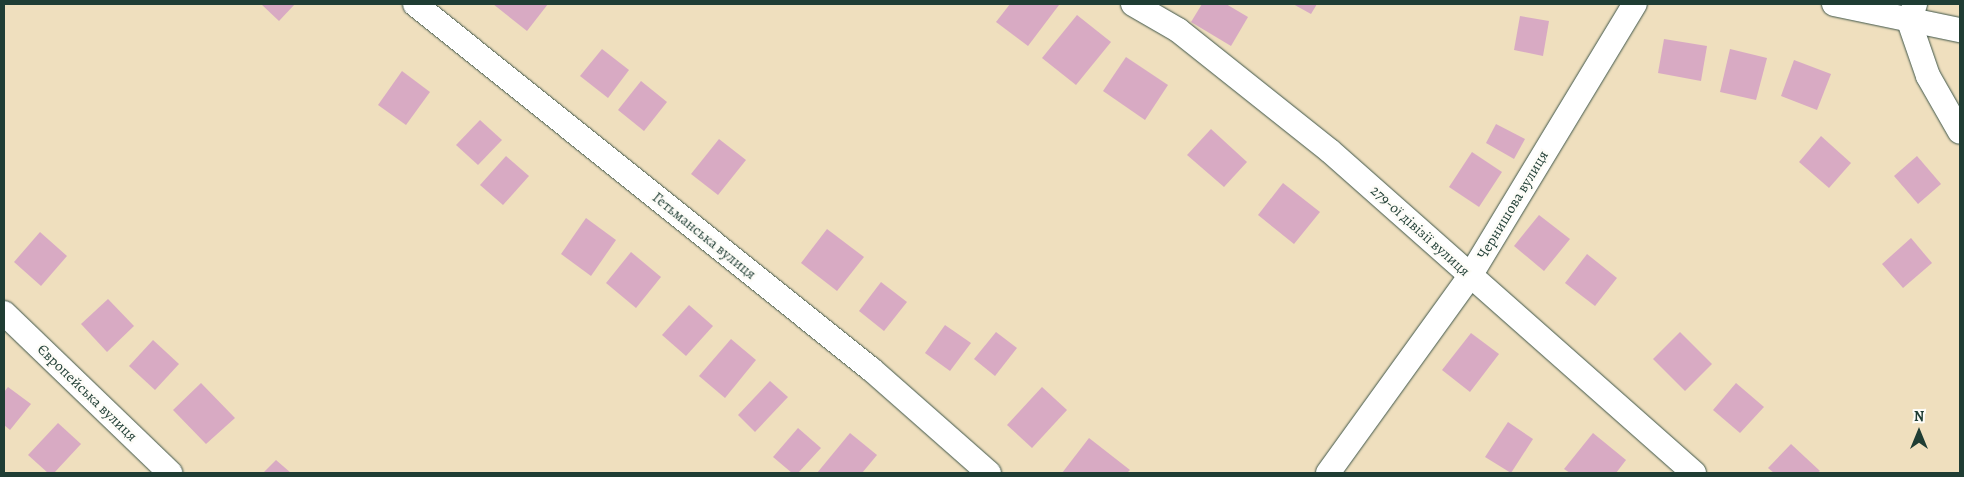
<!DOCTYPE html>
<html>
<head>
<meta charset="utf-8">
<style>
	body { margin:0 }
	#map { position:relative; width:1964px; height:477px; overflow:hidden; background:#efdfbe; font-family:Alegreya,serif }
	div>[style] { position:absolute }
	[style*='--x'] { left:calc(var(--x)*1px); top:calc(var(--y)*1px); width:calc(var(--w)*1px); rotate:calc(var(--a)*1deg) }
	.building>* { inset:0; background:#d8aac3 }
	.roads { filter:drop-shadow(0 0 1px #3e5549) drop-shadow(0 0 1px #3e5549) }
	.minor>* { height:24px; margin:-12px; padding:0 12px; transform-origin:12px; border-radius:12px; background:#fff }
	span { translate:-50% -50%; white-space:nowrap; text-align:center; line-height:1.15; -webkit-text-stroke:4.5px #fdfcf7; paint-order:stroke }
	.street-label { font-size:15px; color:#1f3d34 }
	.frame { position:absolute; inset:0; border:5px solid #1f3d34; pointer-events:none }
	.north { position:absolute; left:1894px; top:407px; width:50px; height:50px; -webkit-text-stroke:4px #fdfcf7; paint-order:stroke; rotate:0deg; font-size:14px; font-weight:700; line-height:20px; text-align:center; color:#1f3d34 }
	.north::after { content:''; display:block; margin:auto; width:18px; height:22px; background:#1f3d34; clip-path:polygon(50% 0,100% 100%,50% 72%,0 100%) }
</style>
</head>
<body>
<div id="map">
	<div class="building">
		<div style="clip-path:polygon(261px 4px,295px 4px,279px 21px)"></div>
		<div style="clip-path:polygon(493px 4px,548px 4px,527px 31px)"></div>
		<div style="clip-path:polygon(1010px 4px,1057px 4px,1059px 5px,1028px 46px,996px 22px)"></div>
		<div style="clip-path:polygon(1202px 4px,1226px 4px,1248px 17px,1231px 46px,1191px 22px)"></div>
		<div style="clip-path:polygon(1293px 4px,1317px 4px,1311px 14px)"></div>
		<div style="clip-path:polygon(1077px 15px,1111px 42px,1076px 85px,1042px 58px)"></div>
		<div style="clip-path:polygon(1520px 16px,1549px 21px,1543px 56px,1514px 50px)"></div>
		<div style="clip-path:polygon(1664px 39px,1707px 46px,1701px 81px,1658px 73px)"></div>
		<div style="clip-path:polygon(602px 49px,629px 70px,608px 98px,580px 76px)"></div>
		<div style="clip-path:polygon(1730px 49px,1767px 58px,1756px 100px,1720px 92px)"></div>
		<div style="clip-path:polygon(1126px 57px,1168px 85px,1145px 120px,1103px 91px)"></div>
		<div style="clip-path:polygon(1794px 60px,1831px 74px,1817px 110px,1781px 96px)"></div>
		<div style="clip-path:polygon(402px 71px,430px 92px,406px 125px,378px 105px)"></div>
		<div style="clip-path:polygon(641px 81px,667px 102px,644px 131px,618px 110px)"></div>
		<div style="clip-path:polygon(480px 120px,502px 140px,478px 165px,456px 145px)"></div>
		<div style="clip-path:polygon(1496px 124px,1525px 139px,1514px 159px,1486px 143px)"></div>
		<div style="clip-path:polygon(1211px 129px,1247px 162px,1224px 187px,1187px 155px)"></div>
		<div style="clip-path:polygon(1821px 136px,1851px 163px,1829px 188px,1799px 162px)"></div>
		<div style="clip-path:polygon(719px 139px,746px 160px,718px 195px,691px 174px)"></div>
		<div style="clip-path:polygon(1472px 152px,1502px 172px,1479px 207px,1449px 187px)"></div>
		<div style="clip-path:polygon(506px 156px,529px 176px,503px 205px,480px 185px)"></div>
		<div style="clip-path:polygon(1917px 156px,1941px 184px,1918px 204px,1894px 176px)"></div>
		<div style="clip-path:polygon(1283px 183px,1320px 212px,1294px 244px,1258px 215px)"></div>
		<div style="clip-path:polygon(1539px 215px,1570px 239px,1544px 271px,1514px 246px)"></div>
		<div style="clip-path:polygon(586px 218px,616px 240px,591px 276px,561px 254px)"></div>
		<div style="clip-path:polygon(827px 229px,864px 257px,837px 291px,801px 263px)"></div>
		<div style="clip-path:polygon(40px 232px,67px 256px,41px 286px,14px 262px)"></div>
		<div style="clip-path:polygon(1911px 238px,1932px 263px,1903px 288px,1882px 264px)"></div>
		<div style="clip-path:polygon(631px 252px,661px 277px,636px 308px,606px 283px)"></div>
		<div style="clip-path:polygon(1587px 254px,1617px 278px,1595px 306px,1565px 283px)"></div>
		<div style="clip-path:polygon(881px 282px,907px 302px,884px 331px,859px 311px)"></div>
		<div style="clip-path:polygon(108px 299px,134px 326px,107px 352px,81px 324px)"></div>
		<div style="clip-path:polygon(689px 305px,713px 326px,686px 356px,662px 335px)"></div>
		<div style="clip-path:polygon(945px 325px,971px 343px,950px 371px,925px 353px)"></div>
		<div style="clip-path:polygon(996px 332px,1017px 348px,995px 376px,974px 359px)"></div>
		<div style="clip-path:polygon(1680px 332px,1712px 364px,1685px 391px,1653px 359px)"></div>
		<div style="clip-path:polygon(1471px 333px,1499px 354px,1470px 392px,1442px 370px)"></div>
		<div style="clip-path:polygon(731px 339px,756px 360px,725px 398px,699px 376px)"></div>
		<div style="clip-path:polygon(153px 340px,179px 364px,155px 390px,129px 366px)"></div>
		<div style="clip-path:polygon(770px 381px,788px 397px,755px 432px,738px 415px)"></div>
		<div style="clip-path:polygon(201px 383px,235px 418px,206px 444px,173px 410px)"></div>
		<div style="clip-path:polygon(1736px 383px,1764px 407px,1740px 433px,1713px 410px)"></div>
		<div style="clip-path:polygon(8px 387px,31px 404px,10px 430px,4px 425px,4px 392px)"></div>
		<div style="clip-path:polygon(1042px 387px,1067px 410px,1032px 448px,1007px 425px)"></div>
		<div style="clip-path:polygon(1508px 422px,1533px 439px,1511px 473px,1485px 457px)"></div>
		<div style="clip-path:polygon(58px 423px,81px 444px,54px 473px,48px 473px,28px 455px)"></div>
		<div style="clip-path:polygon(798px 428px,821px 448px,798px 473px,792px 473px,773px 457px)"></div>
		<div style="clip-path:polygon(850px 433px,877px 455px,862px 473px,817px 473px)"></div>
		<div style="clip-path:polygon(1593px 433px,1626px 460px,1616px 473px,1570px 473px,1564px 469px)"></div>
		<div style="clip-path:polygon(1089px 438px,1130px 470px,1127px 473px,1062px 473px)"></div>
		<div style="clip-path:polygon(1791px 444px,1820px 471px,1817px 473px,1774px 473px,1768px 468px)"></div>
		<div style="clip-path:polygon(276px 460px,291px 473px,263px 473px)"></div>
	</div>
	<div class="roads">
		<div class="minor">
			<div style="--x:415;--y:4;--w:585;--a:38.69"></div>
			<div style="--x:872;--y:370;--w:156;--a:41.4"></div>
			<div style="--x:1133;--y:4;--w:52;--a:30"></div>
			<div style="--x:1178;--y:30;--w:194;--a:38.5"></div>
			<div style="--x:1330;--y:151;--w:486;--a:41.5"></div>
			<div style="--x:1834;--y:4;--w:129;--a:11.7"></div>
			<div style="--x:1915;--y:4;--w:18;--a:109"></div>
			<div style="--x:1909;--y:21;--w:58;--a:70.9"></div>
			<div style="--x:1928;--y:76;--w:64;--a:60.3"></div>
			<div style="--x:4;--y:313;--w:231;--a:43.9"></div>
			<div style="--x:1328;--y:473;--w:243;--a:-54.2"></div>
			<div style="--x:1470;--y:276;--w:318;--a:-58.8"></div>
		</div>
	</div>
	<div class="street-label">
		<span style="left:1513px;top:205px;rotate:-59deg">Чернишова вулиця</span>
		<span style="left:1420px;top:231px;rotate:42deg">279-ої дівізії вулиця</span>
		<span style="left:704px;top:236px;rotate:39deg">Гетьманська вулиця</span>
		<span style="left:87px;top:393px;rotate:44deg">Європейська вулиця</span>
	</div>
	<div class="frame"></div>
	<div class="north">N</div>
</div>
</body>
</html>
